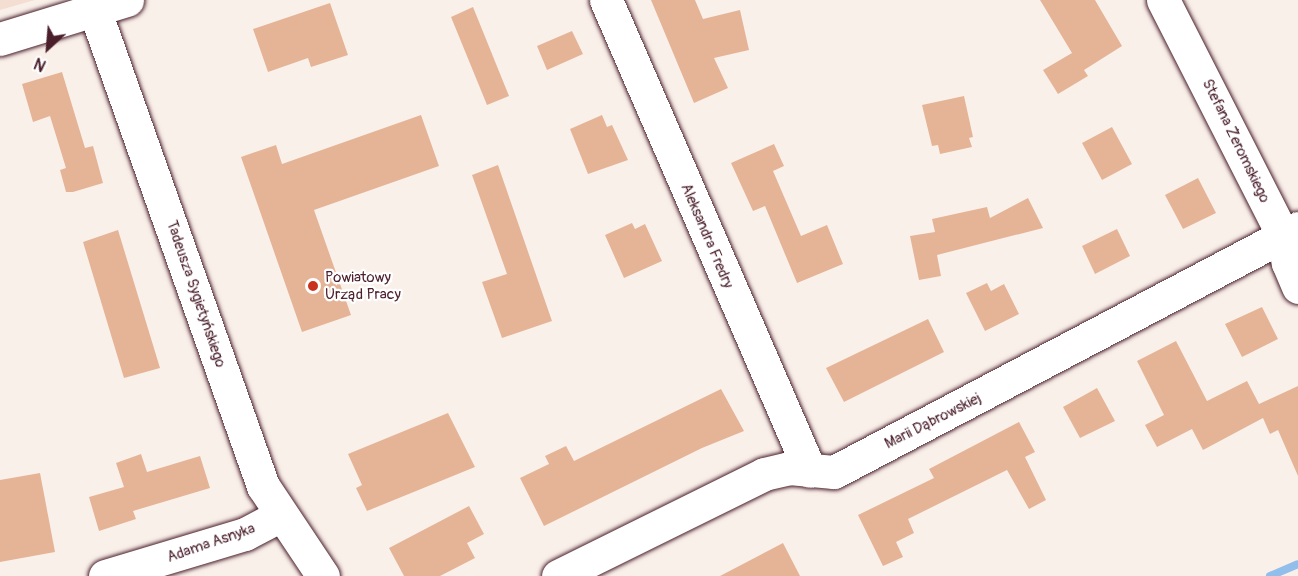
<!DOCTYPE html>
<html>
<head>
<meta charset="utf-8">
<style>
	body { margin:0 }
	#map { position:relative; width:1298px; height:576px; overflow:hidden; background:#faf0ea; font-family:Pangolin,sans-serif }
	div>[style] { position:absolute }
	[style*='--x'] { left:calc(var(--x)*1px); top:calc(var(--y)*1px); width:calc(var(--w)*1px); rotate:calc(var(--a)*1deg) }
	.built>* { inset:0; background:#f4ded1 }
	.stream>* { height:8px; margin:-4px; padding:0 4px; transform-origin:4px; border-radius:4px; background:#92beeb }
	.building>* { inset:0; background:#e5b497 }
	.roads { filter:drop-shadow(0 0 2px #4a1f2b) drop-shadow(0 0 2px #4a1f2b) }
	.street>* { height:33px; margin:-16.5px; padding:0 16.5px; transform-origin:16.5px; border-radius:16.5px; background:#fff }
	.dots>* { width:16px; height:16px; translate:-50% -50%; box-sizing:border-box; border:3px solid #fff; border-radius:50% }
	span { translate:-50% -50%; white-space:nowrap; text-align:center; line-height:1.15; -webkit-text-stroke:4.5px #fff; paint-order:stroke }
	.street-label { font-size:15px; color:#4a1f2b }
	.poi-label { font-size:15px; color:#4a1f2b }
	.left { translate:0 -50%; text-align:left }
	.north { position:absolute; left:18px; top:18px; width:60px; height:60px; -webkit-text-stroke:4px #fff; paint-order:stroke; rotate:206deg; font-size:16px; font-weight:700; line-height:24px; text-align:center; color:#4a1f2b }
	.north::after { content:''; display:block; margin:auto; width:21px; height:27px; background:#4a1f2b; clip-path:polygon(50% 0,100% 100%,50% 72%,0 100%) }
</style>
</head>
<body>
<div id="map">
	<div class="built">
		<div style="clip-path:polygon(0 0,35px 0,0 10px)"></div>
	</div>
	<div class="stream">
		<div style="--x:1270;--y:576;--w:30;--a:-23"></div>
	</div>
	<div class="building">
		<div style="clip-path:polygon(651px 0,695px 0,703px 19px,740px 10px,749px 50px,714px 58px,728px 88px,694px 103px)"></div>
		<div style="clip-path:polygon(1040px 0,1095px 0,1122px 46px,1084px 70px,1088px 76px,1058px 94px,1043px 70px,1072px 53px)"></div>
		<div style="clip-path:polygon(330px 3px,348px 55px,311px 67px,308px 58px,268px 72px,253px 29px)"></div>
		<div style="clip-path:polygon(473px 7px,509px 96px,487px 105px,451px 17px)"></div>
		<div style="clip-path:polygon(572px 31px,583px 54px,547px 70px,537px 46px)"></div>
		<div style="clip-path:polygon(62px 72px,85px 148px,93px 146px,103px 183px,73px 192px,66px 192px,60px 170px,66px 168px,50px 116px,33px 122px,22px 84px)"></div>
		<div style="clip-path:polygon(964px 96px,973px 137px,969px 138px,972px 147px,940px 154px,938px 145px,932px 146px,922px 105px)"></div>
		<div style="clip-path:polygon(421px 115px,439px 166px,314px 210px,351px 315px,302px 332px,241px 157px,276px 145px,282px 164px)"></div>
		<div style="clip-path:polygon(602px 115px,607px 127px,612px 125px,628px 160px,588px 174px,570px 129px)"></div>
		<div style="clip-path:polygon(1112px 127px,1132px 164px,1102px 180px,1082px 143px)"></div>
		<div style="clip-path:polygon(774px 144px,784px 166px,773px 171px,801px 236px,827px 225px,843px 264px,797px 283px,765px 206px,753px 211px,731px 163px)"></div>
		<div style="clip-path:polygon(498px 165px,552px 321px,502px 338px,482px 282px,507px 274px,472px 175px)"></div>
		<div style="clip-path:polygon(1198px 178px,1216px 213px,1183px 229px,1165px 195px)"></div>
		<div style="clip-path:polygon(1028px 198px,1043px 228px,937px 255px,941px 276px,919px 280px,910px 236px,935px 232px,932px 219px,987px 207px,990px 218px)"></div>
		<div style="clip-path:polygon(632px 223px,635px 229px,645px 224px,662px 261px,624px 278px,605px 235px)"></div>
		<div style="clip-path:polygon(1117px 229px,1130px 256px,1095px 274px,1082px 246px)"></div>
		<div style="clip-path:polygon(118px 230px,160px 368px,124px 378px,83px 242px)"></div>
		<div style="clip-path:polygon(987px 283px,991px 291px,1004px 284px,1019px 314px,985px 331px,966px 293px)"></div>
		<div style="clip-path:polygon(1262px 307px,1278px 339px,1242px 357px,1225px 324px)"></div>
		<div style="clip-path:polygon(928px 319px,944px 352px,844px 402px,826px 368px)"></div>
		<div style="clip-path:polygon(1176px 341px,1207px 401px,1247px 381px,1259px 404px,1298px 386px,1298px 476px,1278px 430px,1270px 434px,1263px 418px,1203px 450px,1192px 429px,1157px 447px,1145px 425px,1164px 415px,1137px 361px)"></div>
		<div style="clip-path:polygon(1097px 388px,1115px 421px,1080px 438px,1063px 407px)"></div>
		<div style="clip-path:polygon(721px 389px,744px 431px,702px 448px,544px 526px,520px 478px,549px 464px,545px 456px,566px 446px,574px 461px)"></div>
		<div style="clip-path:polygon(448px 413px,475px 467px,367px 511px,356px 488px,362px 485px,348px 454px)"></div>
		<div style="clip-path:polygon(1019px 422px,1035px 452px,1025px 457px,1046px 500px,1029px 509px,1007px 470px,908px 519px,914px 533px,896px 542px,903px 557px,883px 566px,858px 515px,934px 478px,929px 469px)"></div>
		<div style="clip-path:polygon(141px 454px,147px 472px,200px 456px,210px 488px,133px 511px,136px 519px,99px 531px,89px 497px,124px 487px,116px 463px)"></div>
		<div style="clip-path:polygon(40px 473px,55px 552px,0 562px,0 480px)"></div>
		<div style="clip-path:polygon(469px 506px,484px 534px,467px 543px,475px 558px,440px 576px,404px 576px,389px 548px)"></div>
		<div style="clip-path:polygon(783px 543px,800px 576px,720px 576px)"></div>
	</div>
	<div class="roads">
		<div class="street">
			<div style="--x:91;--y:0;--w:516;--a:70.51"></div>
			<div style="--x:263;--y:486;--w:108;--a:56.3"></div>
			<div style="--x:606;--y:0;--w:513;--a:66.58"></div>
			<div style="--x:1163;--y:0;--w:265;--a:63"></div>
			<div style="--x:1283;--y:236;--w:27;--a:80"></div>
			<div style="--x:1288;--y:263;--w:26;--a:67"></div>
			<div style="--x:0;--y:39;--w:133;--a:-17.1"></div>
			<div style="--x:105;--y:576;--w:146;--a:-16.7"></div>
			<div style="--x:245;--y:534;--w:41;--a:-27.8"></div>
			<div style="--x:558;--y:576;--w:230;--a:-26.3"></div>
			<div style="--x:764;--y:474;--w:26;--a:-13"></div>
			<div style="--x:789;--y:468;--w:45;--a:5.1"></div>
			<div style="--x:834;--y:472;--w:524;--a:-27.74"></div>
		</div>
	</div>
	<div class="dots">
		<div style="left:313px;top:286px;background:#c8321e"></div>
	</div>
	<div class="street-label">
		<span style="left:1236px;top:141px;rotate:64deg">Stefana Żeromskiego</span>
		<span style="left:707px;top:236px;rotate:67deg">Aleksandra Fredry</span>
		<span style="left:196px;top:294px;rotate:71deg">Tadeusza Sygietyńskiego</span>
		<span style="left:933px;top:421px;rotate:-27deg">Marii Dąbrowskiej</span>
		<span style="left:211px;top:543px;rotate:-19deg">Adama Asnyka</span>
	</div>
	<div class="poi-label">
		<span class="left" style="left:325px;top:286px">Powiatowy<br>Urząd Pracy</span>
	</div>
	<div class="north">N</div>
</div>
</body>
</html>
